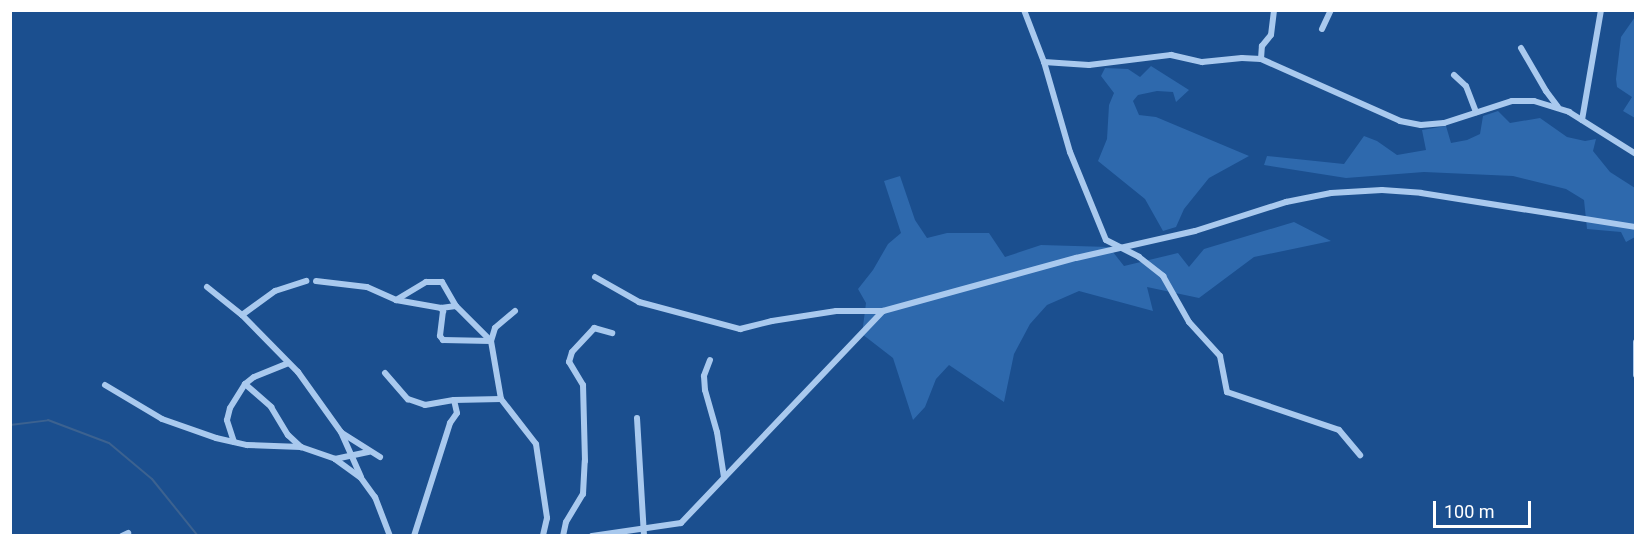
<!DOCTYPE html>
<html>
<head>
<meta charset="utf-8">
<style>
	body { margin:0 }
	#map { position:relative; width:1646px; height:546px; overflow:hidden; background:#1b4f8f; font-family:Roboto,sans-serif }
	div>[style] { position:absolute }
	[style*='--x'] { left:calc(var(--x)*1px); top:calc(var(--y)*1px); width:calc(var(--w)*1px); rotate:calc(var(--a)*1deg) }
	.green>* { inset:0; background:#2e69ad }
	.stream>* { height:2px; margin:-1px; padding:0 1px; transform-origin:1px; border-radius:1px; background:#3c6290 }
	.minor>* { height:6px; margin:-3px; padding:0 3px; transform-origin:3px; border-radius:3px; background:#a9c9ee }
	span { translate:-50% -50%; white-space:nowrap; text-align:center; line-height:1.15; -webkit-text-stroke:5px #1b4f8f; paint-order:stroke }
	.frame { position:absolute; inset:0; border:12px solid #fff; pointer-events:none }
	.scale { position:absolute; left:1433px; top:501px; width:98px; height:27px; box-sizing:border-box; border:3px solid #fff; border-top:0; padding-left:8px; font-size:18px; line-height:21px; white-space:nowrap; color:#fff; -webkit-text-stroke:4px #1b4f8f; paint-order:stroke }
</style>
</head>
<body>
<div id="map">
	<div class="green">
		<div style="clip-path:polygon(1635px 17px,1635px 118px,1623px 111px,1632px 97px,1617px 87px,1616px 79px,1621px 37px)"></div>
		<div style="clip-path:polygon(1151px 66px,1189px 90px,1176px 102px,1173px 92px,1157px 91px,1138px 95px,1133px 101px,1139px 115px,1156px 117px,1249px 156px,1209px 178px,1184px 209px,1176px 227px,1163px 231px,1145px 199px,1098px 161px,1107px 139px,1109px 105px,1114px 93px,1101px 76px,1105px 68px,1128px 69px,1140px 77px)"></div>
		<div style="clip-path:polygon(1498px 111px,1510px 123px,1540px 118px,1567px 137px,1585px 141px,1596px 139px,1593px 151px,1610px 172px,1635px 188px,1635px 237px,1626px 242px,1621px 232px,1587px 229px,1584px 200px,1566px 189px,1513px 176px,1424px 172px,1346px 178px,1264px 165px,1267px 156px,1344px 164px,1364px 136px,1377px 141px,1397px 155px,1426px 150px,1422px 130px,1446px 126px,1451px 143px,1467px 140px,1480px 134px,1483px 116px)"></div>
		<div style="clip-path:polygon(900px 176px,915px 220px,927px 238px,947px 233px,989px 233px,1005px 257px,1041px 245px,1109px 247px,1124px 266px,1178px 253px,1189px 267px,1204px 249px,1294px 222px,1331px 241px,1254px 257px,1199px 298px,1147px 287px,1153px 311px,1079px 291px,1047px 305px,1030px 324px,1014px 354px,1004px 402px,949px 365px,936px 379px,925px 407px,913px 420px,893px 358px,862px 334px,866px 303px,858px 289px,873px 270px,888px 244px,901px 233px,884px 181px)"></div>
	</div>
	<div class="stream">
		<div style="--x:10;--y:425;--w:38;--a:-7"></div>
		<div style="--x:48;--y:420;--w:65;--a:20.7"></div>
		<div style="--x:109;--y:443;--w:56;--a:39.9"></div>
		<div style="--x:152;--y:479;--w:73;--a:51.1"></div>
	</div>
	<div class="minor">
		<div style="--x:1024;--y:10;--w:56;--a:69"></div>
		<div style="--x:1044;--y:62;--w:94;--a:73.9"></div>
		<div style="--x:1070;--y:152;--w:95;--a:67.8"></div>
		<div style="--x:1106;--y:240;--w:37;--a:27"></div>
		<div style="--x:1139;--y:257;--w:31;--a:38"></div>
		<div style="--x:1163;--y:276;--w:53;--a:60.5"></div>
		<div style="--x:1189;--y:322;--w:46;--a:47.6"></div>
		<div style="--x:1220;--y:356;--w:37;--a:79"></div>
		<div style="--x:1227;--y:392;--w:118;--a:18.7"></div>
		<div style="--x:1339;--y:430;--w:33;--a:50"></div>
		<div style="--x:1322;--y:29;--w:21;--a:-65"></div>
		<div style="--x:1521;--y:48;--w:50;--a:59.8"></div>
		<div style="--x:1546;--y:91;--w:20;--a:53"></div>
		<div style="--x:1261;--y:59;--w:13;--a:-86"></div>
		<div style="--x:1262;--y:46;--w:14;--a:-51"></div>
		<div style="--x:1271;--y:35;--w:25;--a:-83"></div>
		<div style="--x:1044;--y:62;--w:45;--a:3.8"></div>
		<div style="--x:1089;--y:65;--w:83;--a:-7"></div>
		<div style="--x:1171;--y:55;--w:32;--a:13"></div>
		<div style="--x:1202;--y:62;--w:40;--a:-5.7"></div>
		<div style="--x:1242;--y:58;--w:19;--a:3"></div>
		<div style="--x:1261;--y:59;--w:152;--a:24"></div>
		<div style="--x:1400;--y:121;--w:21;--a:11"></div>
		<div style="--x:1421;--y:125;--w:23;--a:-5"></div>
		<div style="--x:1444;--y:123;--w:71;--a:-17.9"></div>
		<div style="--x:1512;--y:101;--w:22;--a:0"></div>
		<div style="--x:1534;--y:101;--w:37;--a:17"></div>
		<div style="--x:1569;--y:112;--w:79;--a:32.1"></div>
		<div style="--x:1454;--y:75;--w:16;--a:43"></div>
		<div style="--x:1466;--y:86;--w:28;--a:69"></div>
		<div style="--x:1582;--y:120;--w:112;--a:-80.2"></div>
		<div style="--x:595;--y:277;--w:51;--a:29.6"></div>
		<div style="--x:639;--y:302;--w:105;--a:15"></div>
		<div style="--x:740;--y:329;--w:33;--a:-14"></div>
		<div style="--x:772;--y:321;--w:65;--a:-8.9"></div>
		<div style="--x:836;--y:311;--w:47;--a:0"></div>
		<div style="--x:316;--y:281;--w:51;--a:6.7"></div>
		<div style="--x:367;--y:287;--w:32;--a:24"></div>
		<div style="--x:396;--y:300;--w:35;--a:-31"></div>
		<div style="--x:426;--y:282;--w:16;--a:0"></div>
		<div style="--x:442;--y:282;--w:28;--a:60"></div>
		<div style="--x:207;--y:287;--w:45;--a:38.7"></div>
		<div style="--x:242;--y:315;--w:80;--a:45.5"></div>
		<div style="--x:298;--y:372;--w:74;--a:54.4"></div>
		<div style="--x:341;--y:432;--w:49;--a:66"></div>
		<div style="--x:396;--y:300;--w:46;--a:10.1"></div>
		<div style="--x:441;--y:308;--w:4;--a:56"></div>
		<div style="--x:443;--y:311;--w:25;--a:97"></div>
		<div style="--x:440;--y:336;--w:5;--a:53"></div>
		<div style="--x:443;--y:340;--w:48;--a:1.2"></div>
		<div style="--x:441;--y:308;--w:15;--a:-8"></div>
		<div style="--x:456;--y:306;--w:49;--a:45"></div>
		<div style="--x:515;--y:311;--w:26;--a:140"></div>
		<div style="--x:495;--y:328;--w:14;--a:107"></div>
		<div style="--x:491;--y:341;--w:59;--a:80.2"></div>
		<div style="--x:501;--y:399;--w:57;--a:52.1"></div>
		<div style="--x:536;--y:444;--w:75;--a:81.5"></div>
		<div style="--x:547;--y:518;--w:18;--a:103"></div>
		<div style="--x:242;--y:315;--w:41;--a:-36"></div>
		<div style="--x:275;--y:291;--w:33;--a:-18"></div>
		<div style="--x:1636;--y:342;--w:33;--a:90"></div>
		<div style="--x:710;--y:360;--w:17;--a:111"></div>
		<div style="--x:704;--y:376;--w:14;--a:86"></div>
		<div style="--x:705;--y:390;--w:44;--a:74.1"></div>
		<div style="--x:717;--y:432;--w:46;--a:81.2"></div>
		<div style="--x:385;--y:373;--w:35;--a:49"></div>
		<div style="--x:408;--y:399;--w:18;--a:19"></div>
		<div style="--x:425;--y:405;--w:29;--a:-10"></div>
		<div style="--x:454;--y:400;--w:47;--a:-1.2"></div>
		<div style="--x:245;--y:384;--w:35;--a:41"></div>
		<div style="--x:271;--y:407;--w:33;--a:59"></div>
		<div style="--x:288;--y:435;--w:18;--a:43"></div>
		<div style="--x:105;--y:385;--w:66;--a:30.8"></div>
		<div style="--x:162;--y:419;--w:57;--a:19.4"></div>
		<div style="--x:216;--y:438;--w:32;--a:13"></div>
		<div style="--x:247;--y:445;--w:54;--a:2.1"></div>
		<div style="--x:301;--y:447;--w:36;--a:19"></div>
		<div style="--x:335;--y:459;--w:32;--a:36"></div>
		<div style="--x:361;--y:478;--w:24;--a:54"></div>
		<div style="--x:375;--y:497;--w:42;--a:69"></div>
		<div style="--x:637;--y:418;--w:118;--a:86.6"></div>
		<div style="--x:342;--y:433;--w:45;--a:32.3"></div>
		<div style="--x:234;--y:442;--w:23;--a:-108"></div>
		<div style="--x:227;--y:420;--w:12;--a:-76"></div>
		<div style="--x:230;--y:408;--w:28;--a:-58"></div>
		<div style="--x:245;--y:384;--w:11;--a:-38"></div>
		<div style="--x:254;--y:377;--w:37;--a:-22"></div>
		<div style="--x:335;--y:459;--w:35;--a:-12"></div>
		<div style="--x:122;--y:536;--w:7;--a:-27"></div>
		<div style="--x:414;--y:536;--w:119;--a:-72.3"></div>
		<div style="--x:450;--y:423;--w:12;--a:-55"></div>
		<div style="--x:457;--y:413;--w:13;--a:-103"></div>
		<div style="--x:563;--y:536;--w:14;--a:-78"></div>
		<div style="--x:566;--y:522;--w:33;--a:-59"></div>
		<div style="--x:583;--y:494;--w:33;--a:-87"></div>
		<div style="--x:585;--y:461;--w:76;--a:-91.5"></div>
		<div style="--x:583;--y:385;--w:27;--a:-121"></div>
		<div style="--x:569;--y:362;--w:10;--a:-73"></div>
		<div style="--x:572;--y:352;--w:33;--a:-47"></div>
		<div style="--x:594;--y:328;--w:19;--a:16"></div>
		<div style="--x:592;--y:536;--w:90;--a:-8.3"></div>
		<div style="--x:681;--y:523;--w:293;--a:-46.4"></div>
		<div style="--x:883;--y:311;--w:200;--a:-15.4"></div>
		<div style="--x:1076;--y:258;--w:122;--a:-12.8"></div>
		<div style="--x:1195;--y:231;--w:96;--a:-17.7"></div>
		<div style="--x:1286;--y:202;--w:46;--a:-11.3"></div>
		<div style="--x:1331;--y:193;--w:51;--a:-3.4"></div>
		<div style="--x:1382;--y:190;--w:39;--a:4"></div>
		<div style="--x:1421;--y:193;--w:218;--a:9"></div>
	</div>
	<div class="frame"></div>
	<div class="scale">100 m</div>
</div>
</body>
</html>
